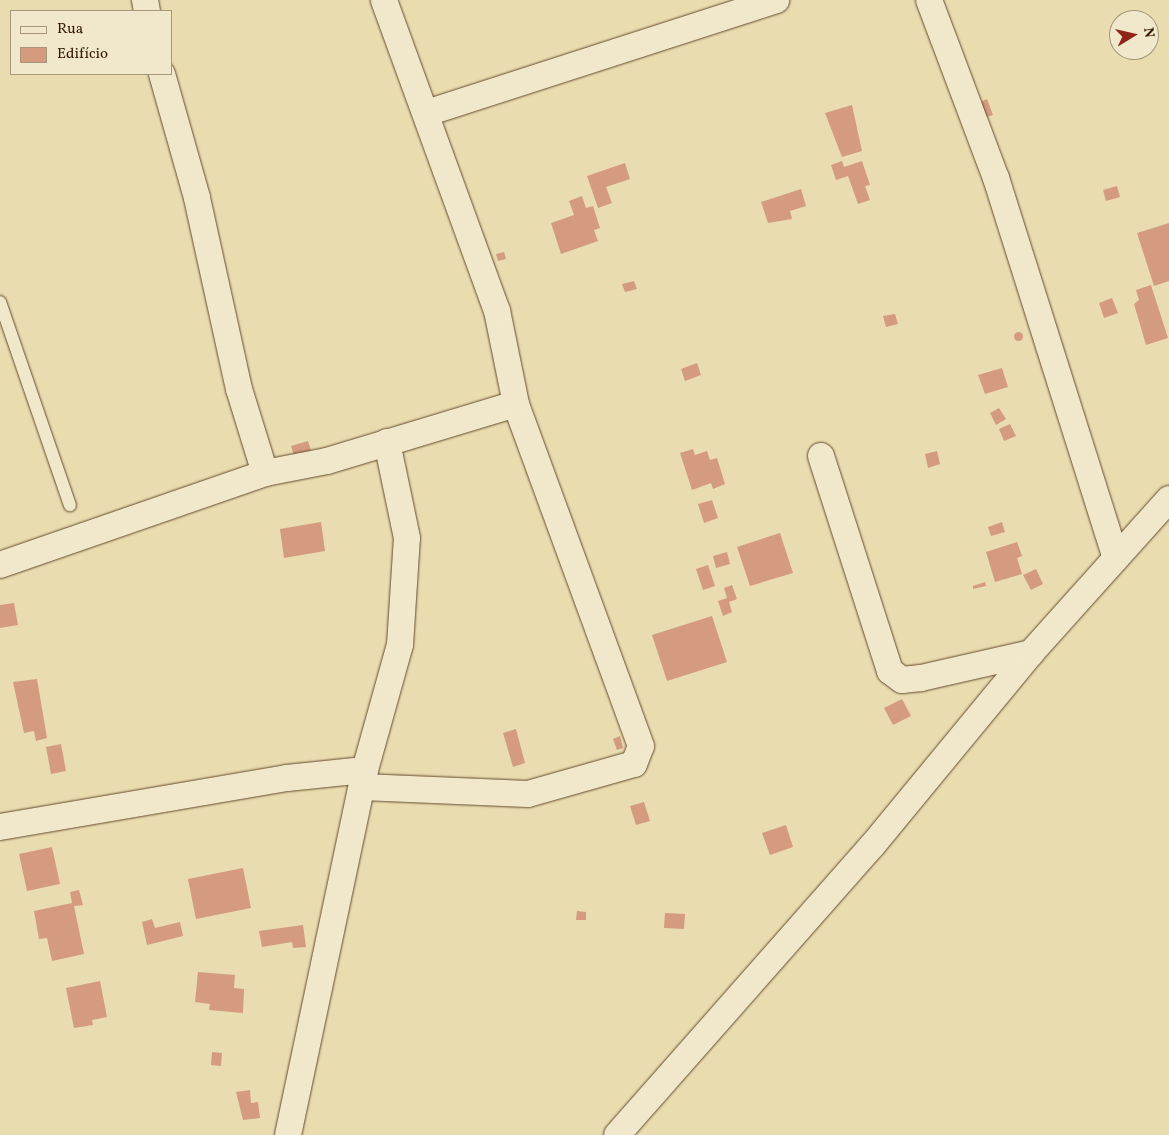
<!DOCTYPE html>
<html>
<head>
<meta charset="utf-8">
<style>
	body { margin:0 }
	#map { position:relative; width:1169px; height:1135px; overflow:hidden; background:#e9dcaf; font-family:Vollkorn,serif }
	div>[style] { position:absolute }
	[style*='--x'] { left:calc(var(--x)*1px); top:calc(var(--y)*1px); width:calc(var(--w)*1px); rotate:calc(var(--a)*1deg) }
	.building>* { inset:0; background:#d59b7f }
	.round { border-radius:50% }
	.roads { filter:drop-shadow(0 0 1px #644b2f) drop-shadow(0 0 1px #644b2f) }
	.service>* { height:12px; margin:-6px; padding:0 6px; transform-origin:6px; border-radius:6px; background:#f1e8cb }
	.minor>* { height:26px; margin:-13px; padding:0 13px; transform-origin:13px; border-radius:13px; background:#f1e8cb }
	span { translate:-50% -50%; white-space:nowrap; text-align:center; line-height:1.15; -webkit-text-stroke:4.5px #f1e8cb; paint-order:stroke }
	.legend { position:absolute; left:10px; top:10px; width:162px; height:65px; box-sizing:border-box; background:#f1e8cb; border:1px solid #a7967b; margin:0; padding:6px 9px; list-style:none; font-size:15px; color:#371b04 }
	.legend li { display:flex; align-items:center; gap:10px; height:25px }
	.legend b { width:25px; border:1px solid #a7967b }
	.north { position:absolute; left:1109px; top:10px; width:50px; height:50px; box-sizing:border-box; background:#f1e8cb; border:1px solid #a7967b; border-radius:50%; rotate:81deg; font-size:14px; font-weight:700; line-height:20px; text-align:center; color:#371b04 }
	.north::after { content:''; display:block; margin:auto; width:18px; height:22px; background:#8f2418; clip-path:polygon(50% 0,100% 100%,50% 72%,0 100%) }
</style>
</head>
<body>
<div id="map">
	<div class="building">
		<div style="clip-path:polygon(987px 99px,993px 115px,981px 119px,976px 104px)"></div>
		<div style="clip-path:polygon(852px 105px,862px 151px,842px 157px,825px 113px)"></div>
		<div style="clip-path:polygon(842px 161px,844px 167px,862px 161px,870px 185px,865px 186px,870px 200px,858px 204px,848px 176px,836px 180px,831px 165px)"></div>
		<div style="clip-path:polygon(625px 163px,630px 179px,606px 187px,612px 203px,598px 208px,587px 176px)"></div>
		<div style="clip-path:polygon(1117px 186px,1120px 197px,1106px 201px,1103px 190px)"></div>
		<div style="clip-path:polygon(801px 189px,806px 206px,790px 211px,792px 219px,768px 223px,761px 202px)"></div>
		<div style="clip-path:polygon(582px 196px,586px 208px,593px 206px,600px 228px,594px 230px,598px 241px,561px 254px,551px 223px,574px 215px,569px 201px)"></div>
		<div style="clip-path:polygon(1169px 223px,1169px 281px,1154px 286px,1137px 233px)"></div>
		<div style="clip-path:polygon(504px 252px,506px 259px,498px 261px,496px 254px)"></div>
		<div style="clip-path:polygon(634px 281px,637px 289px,625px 292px,622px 284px)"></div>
		<div style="clip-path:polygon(1151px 285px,1168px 338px,1146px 345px,1134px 304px,1139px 300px,1136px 290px)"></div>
		<div style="clip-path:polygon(1112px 298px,1118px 313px,1104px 318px,1099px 303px)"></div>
		<div style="clip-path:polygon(895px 314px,898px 324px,886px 327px,883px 316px)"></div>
		<div class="round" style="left:1013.5px;top:331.5px;width:9px;height:9px"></div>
		<div style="clip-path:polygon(697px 363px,701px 375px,685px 381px,681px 369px)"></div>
		<div style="clip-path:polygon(1002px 368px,1008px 387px,985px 394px,978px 375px)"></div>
		<div style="clip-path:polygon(999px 408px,1006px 419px,996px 425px,990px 413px)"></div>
		<div style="clip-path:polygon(1010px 424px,1016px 436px,1004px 441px,999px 429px)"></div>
		<div style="clip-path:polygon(308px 441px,312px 454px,295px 459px,291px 446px)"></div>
		<div style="clip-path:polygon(693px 449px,695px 455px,707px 451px,710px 460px,717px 458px,725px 484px,713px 489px,711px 483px,692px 490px,680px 453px)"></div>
		<div style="clip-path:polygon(937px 451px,940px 464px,928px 468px,925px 454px)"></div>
		<div style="clip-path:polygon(712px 500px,718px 518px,704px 523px,698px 504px)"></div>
		<div style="clip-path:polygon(321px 522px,325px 551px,284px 558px,280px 529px)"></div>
		<div style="clip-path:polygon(1002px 522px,1005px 532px,991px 536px,988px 527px)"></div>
		<div style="clip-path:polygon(780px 533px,793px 573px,750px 586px,737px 547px)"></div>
		<div style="clip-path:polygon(1017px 542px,1022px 556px,1017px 558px,1022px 574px,995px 582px,986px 552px)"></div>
		<div style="clip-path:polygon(727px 552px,730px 564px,716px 568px,713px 556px)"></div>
		<div style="clip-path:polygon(708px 565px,715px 586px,703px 590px,696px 569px)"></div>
		<div style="clip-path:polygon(1036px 569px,1043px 584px,1031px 590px,1023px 575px)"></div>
		<div style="clip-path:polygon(985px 582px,986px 586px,973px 589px,973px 586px)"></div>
		<div style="clip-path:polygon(732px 585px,737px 599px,729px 602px,732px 612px,723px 616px,718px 601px,727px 598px,724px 588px)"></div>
		<div style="clip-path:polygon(14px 603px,18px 625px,0 628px,0 605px)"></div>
		<div style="clip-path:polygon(712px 616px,727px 662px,667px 681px,652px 635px)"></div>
		<div style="clip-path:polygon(37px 679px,47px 738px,36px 741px,34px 731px,24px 733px,13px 682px)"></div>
		<div style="clip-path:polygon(902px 699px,911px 716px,893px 725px,884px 708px)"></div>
		<div style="clip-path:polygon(516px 729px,525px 763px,513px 767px,503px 733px)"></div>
		<div style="clip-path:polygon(620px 736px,623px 748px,617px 750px,613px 739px)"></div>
		<div style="clip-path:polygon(61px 744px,66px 771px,51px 774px,46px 747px)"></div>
		<div style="clip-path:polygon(644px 802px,650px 821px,636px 825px,630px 806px)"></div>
		<div style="clip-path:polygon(786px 825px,793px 847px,770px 855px,762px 833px)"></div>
		<div style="clip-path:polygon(52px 847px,60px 884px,27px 891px,19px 854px)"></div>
		<div style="clip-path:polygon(243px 868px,251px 908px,196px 919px,188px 879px)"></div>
		<div style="clip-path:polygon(79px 890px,83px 905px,74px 906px,84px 954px,52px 961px,47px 938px,39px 939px,34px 911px,72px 903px,70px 892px)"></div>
		<div style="clip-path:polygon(577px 911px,586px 912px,586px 920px,576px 920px)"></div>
		<div style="clip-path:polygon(665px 913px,685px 914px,684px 929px,664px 928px)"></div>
		<div style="clip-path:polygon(152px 919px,155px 928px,180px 922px,183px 936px,147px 945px,142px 922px)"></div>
		<div style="clip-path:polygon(303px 925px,306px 947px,293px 948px,292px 942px,262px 947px,259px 931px)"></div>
		<div style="clip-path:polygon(198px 972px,235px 975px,234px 988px,244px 989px,243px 1013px,209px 1010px,210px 1004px,195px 1002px)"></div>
		<div style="clip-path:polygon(100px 981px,107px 1017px,92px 1020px,93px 1025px,74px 1028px,66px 988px)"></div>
		<div style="clip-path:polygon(212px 1052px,222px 1053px,221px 1066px,211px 1065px)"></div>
		<div style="clip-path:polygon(250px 1090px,251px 1103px,258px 1102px,260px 1118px,243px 1120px,236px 1092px)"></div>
	</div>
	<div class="roads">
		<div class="service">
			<div style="--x:0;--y:302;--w:215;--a:71"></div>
		</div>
		<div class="minor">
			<div style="--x:145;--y:0;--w:11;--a:80"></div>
			<div style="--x:929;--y:0;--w:190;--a:69.4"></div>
			<div style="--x:996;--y:178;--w:398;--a:72.5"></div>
			<div style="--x:162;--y:74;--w:129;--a:74.2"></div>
			<div style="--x:197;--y:198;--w:196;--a:77.6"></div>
			<div style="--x:239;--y:389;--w:88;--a:72.8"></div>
			<div style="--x:265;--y:473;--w:63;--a:-11"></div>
			<div style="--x:327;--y:461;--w:197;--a:-16.8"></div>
			<div style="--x:427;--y:113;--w:367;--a:-17.9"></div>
			<div style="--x:821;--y:456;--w:226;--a:72.2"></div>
			<div style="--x:890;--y:671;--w:15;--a:37"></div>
			<div style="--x:902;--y:680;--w:19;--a:-6"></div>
			<div style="--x:921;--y:678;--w:113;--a:-12.8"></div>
			<div style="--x:0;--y:565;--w:281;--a:-19.1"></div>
			<div style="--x:362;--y:787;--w:166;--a:2.4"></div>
			<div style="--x:528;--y:794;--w:110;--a:-15.8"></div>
			<div style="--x:634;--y:764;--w:19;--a:-69"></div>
			<div style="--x:641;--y:746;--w:364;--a:-110.1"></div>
			<div style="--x:516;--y:404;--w:95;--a:-101.5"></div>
			<div style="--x:497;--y:311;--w:331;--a:-110"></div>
			<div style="--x:0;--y:827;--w:291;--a:-9.7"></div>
			<div style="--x:287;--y:778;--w:78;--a:-5.9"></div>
			<div style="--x:288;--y:1135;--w:373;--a:-78.1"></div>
			<div style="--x:365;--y:770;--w:130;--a:-74.4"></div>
			<div style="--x:400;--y:645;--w:107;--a:-86.3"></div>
			<div style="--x:407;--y:538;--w:98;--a:-101.8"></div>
			<div style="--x:617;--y:1135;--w:385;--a:-48.6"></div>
			<div style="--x:872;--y:846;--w:250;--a:-50.5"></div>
			<div style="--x:1031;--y:653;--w:207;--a:-48.1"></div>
		</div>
	</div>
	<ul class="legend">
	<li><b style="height:6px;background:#f1e8cb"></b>Rua</li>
	<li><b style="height:14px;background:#d59b7f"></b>Edifício</li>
	</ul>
	<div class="north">N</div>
</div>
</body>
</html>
